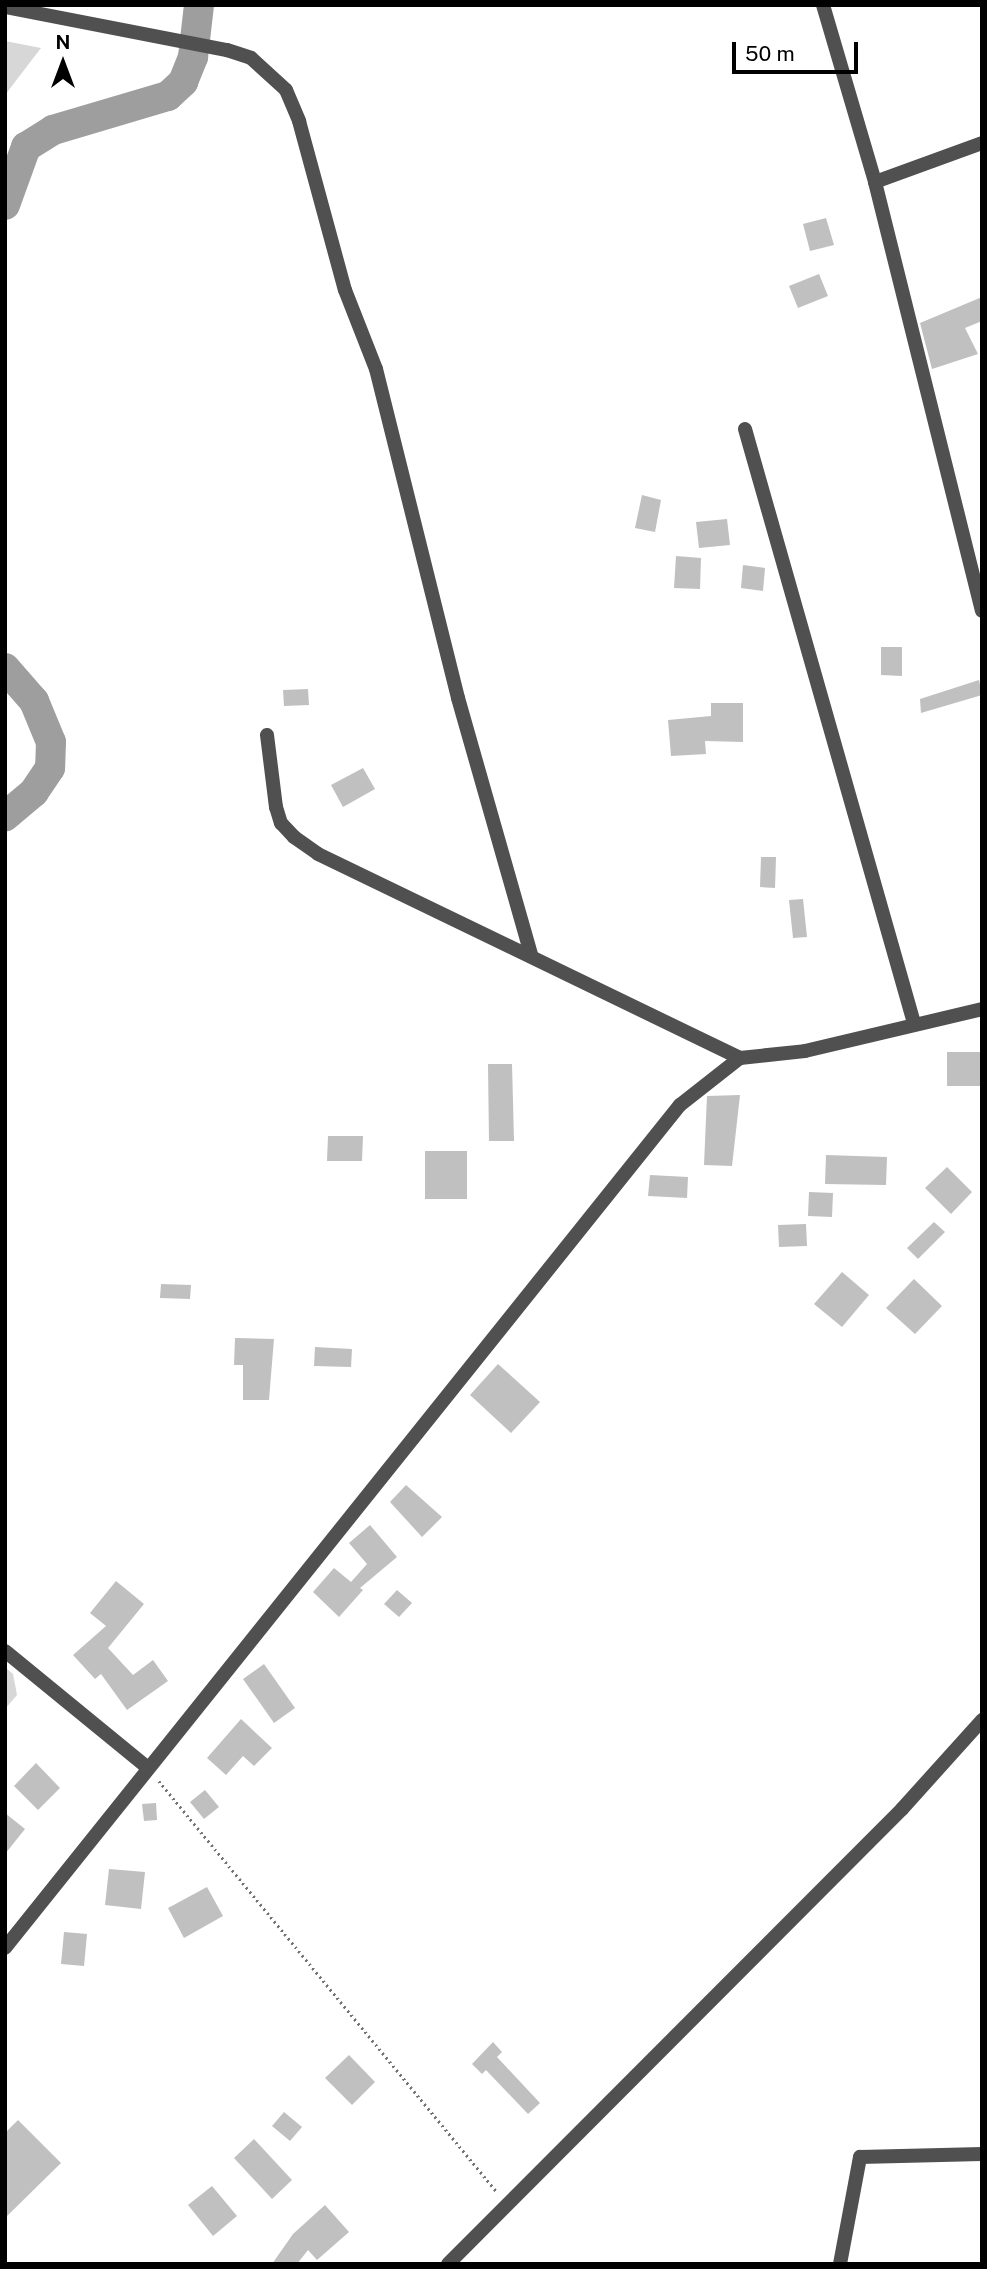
<!DOCTYPE html>
<html>
<head>
<meta charset="utf-8">
<style>
	body { margin:0 }
	#map { position:relative; width:987px; height:2269px; overflow:hidden; background:#fff; font-family:"Public Sans",sans-serif }
	div>[style] { position:absolute }
	[style*='--x'] { left:calc(var(--x)*1px); top:calc(var(--y)*1px); width:calc(var(--w)*1px); rotate:calc(var(--a)*1deg) }
	.green>* { inset:0; background:#d7d7d7 }
	.river>* { height:30px; margin:-15px; padding:0 15px; transform-origin:15px; border-radius:15px; background:#9e9e9e }
	.building>* { inset:0; background:#c0c0c0 }
	.path>* { height:2.5px; margin-top:-1.25px; transform-origin:0; background:repeating-linear-gradient(90deg,#727272 0 2px,transparent 0 5.5px) }
	.minor>* { height:14px; margin:-7px; padding:0 7px; transform-origin:7px; border-radius:7px; background:#505050 }
	span { translate:-50% -50%; white-space:nowrap; text-align:center; line-height:1.15; -webkit-text-stroke:5px #fff; paint-order:stroke }
	.frame { position:absolute; inset:0; border:7px solid #000; pointer-events:none }
	.north { position:absolute; left:28px; top:28px; width:70px; height:70px; -webkit-text-stroke:5px #fff; paint-order:stroke; rotate:0deg; font-size:19px; font-weight:700; line-height:28px; text-align:center; color:#000 }
	.north::after { content:''; display:block; margin:auto; width:24px; height:32px; background:#000; clip-path:polygon(50% 0,100% 100%,50% 72%,0 100%) }
	.scale { position:absolute; left:732px; top:42px; width:126px; height:32px; box-sizing:border-box; border:4px solid #000; border-top:0; padding-left:9px; font-size:21px; line-height:24px; white-space:nowrap; color:#000; -webkit-text-stroke:5px #fff; paint-order:stroke }
</style>
</head>
<body>
<div id="map">
	<div class="green">
		<div style="clip-path:polygon(5px 41px,41px 48px,5px 95px)"></div>
		<div style="clip-path:polygon(5px 1667px,13px 1674px,17px 1695px,5px 1709px)"></div>
	</div>
	<div class="river">
		<div style="--x:5;--y:205;--w:62;--a:-70.1"></div>
		<div style="--x:26;--y:147;--w:32;--a:-32"></div>
		<div style="--x:53;--y:130;--w:120;--a:-16.5"></div>
		<div style="--x:168;--y:96;--w:21;--a:-43"></div>
		<div style="--x:183;--y:82;--w:27;--a:-68"></div>
		<div style="--x:193;--y:57;--w:52;--a:-83.4"></div>
		<div style="--x:5;--y:668;--w:44;--a:48.7"></div>
		<div style="--x:34;--y:701;--w:44;--a:67.5"></div>
		<div style="--x:51;--y:742;--w:26;--a:92"></div>
		<div style="--x:50;--y:768;--w:29;--a:124"></div>
		<div style="--x:34;--y:792;--w:38;--a:140"></div>
	</div>
	<div class="building">
		<div style="clip-path:polygon(826px 218px,834px 245px,810px 251px,803px 224px)"></div>
		<div style="clip-path:polygon(819px 274px,828px 296px,798px 308px,789px 286px)"></div>
		<div style="clip-path:polygon(982px 297px,982px 321px,965px 328px,978px 354px,932px 369px,920px 323px)"></div>
		<div style="clip-path:polygon(642px 495px,661px 500px,655px 532px,635px 528px)"></div>
		<div style="clip-path:polygon(727px 519px,730px 545px,699px 548px,696px 522px)"></div>
		<div style="clip-path:polygon(676px 556px,701px 558px,700px 589px,674px 588px)"></div>
		<div style="clip-path:polygon(743px 565px,765px 568px,763px 591px,741px 588px)"></div>
		<div style="clip-path:polygon(881px 647px,902px 647px,902px 676px,881px 675px)"></div>
		<div style="clip-path:polygon(979px 680px,982px 695px,921px 713px,920px 699px)"></div>
		<div style="clip-path:polygon(308px 689px,309px 705px,284px 706px,283px 690px)"></div>
		<div style="clip-path:polygon(711px 703px,743px 703px,743px 742px,705px 741px,706px 754px,671px 756px,668px 720px,711px 716px)"></div>
		<div style="clip-path:polygon(363px 768px,375px 789px,343px 807px,331px 785px)"></div>
		<div style="clip-path:polygon(761px 857px,776px 857px,775px 888px,760px 887px)"></div>
		<div style="clip-path:polygon(803px 899px,807px 937px,793px 938px,789px 900px)"></div>
		<div style="clip-path:polygon(947px 1052px,980px 1052px,980px 1086px,947px 1086px)"></div>
		<div style="clip-path:polygon(488px 1064px,512px 1064px,514px 1141px,489px 1141px)"></div>
		<div style="clip-path:polygon(740px 1095px,732px 1166px,704px 1165px,707px 1096px)"></div>
		<div style="clip-path:polygon(328px 1136px,363px 1136px,362px 1161px,327px 1161px)"></div>
		<div style="clip-path:polygon(425px 1151px,467px 1151px,467px 1199px,425px 1199px)"></div>
		<div style="clip-path:polygon(826px 1155px,887px 1157px,886px 1185px,825px 1184px)"></div>
		<div style="clip-path:polygon(947px 1167px,972px 1192px,951px 1214px,925px 1188px)"></div>
		<div style="clip-path:polygon(650px 1175px,688px 1177px,687px 1198px,648px 1196px)"></div>
		<div style="clip-path:polygon(809px 1192px,833px 1193px,832px 1217px,808px 1216px)"></div>
		<div style="clip-path:polygon(934px 1222px,945px 1232px,918px 1259px,907px 1248px)"></div>
		<div style="clip-path:polygon(806px 1224px,807px 1246px,779px 1247px,778px 1225px)"></div>
		<div style="clip-path:polygon(842px 1272px,869px 1295px,842px 1327px,814px 1304px)"></div>
		<div style="clip-path:polygon(914px 1279px,942px 1306px,915px 1334px,886px 1308px)"></div>
		<div style="clip-path:polygon(161px 1284px,191px 1285px,190px 1299px,160px 1298px)"></div>
		<div style="clip-path:polygon(235px 1338px,274px 1339px,269px 1400px,243px 1400px,243px 1365px,234px 1365px)"></div>
		<div style="clip-path:polygon(315px 1347px,352px 1349px,351px 1367px,314px 1366px)"></div>
		<div style="clip-path:polygon(498px 1364px,540px 1402px,511px 1433px,470px 1395px)"></div>
		<div style="clip-path:polygon(406px 1485px,442px 1517px,422px 1537px,390px 1502px)"></div>
		<div style="clip-path:polygon(370px 1525px,397px 1557px,360px 1588px,363px 1590px,339px 1617px,313px 1592px,334px 1568px,351px 1582px,367px 1564px,349px 1543px)"></div>
		<div style="clip-path:polygon(116px 1581px,144px 1604px,108px 1648px,133px 1675px,153px 1660px,168px 1681px,127px 1710px,101px 1674px,95px 1679px,73px 1655px,106px 1626px,90px 1613px)"></div>
		<div style="clip-path:polygon(397px 1590px,412px 1603px,399px 1617px,384px 1604px)"></div>
		<div style="clip-path:polygon(264px 1664px,295px 1708px,274px 1723px,243px 1679px)"></div>
		<div style="clip-path:polygon(241px 1719px,272px 1748px,254px 1766px,243px 1756px,226px 1775px,207px 1758px)"></div>
		<div style="clip-path:polygon(36px 1763px,60px 1788px,38px 1810px,14px 1786px)"></div>
		<div style="clip-path:polygon(205px 1790px,219px 1807px,204px 1819px,190px 1802px)"></div>
		<div style="clip-path:polygon(156px 1803px,157px 1820px,144px 1821px,142px 1804px)"></div>
		<div style="clip-path:polygon(5px 1813px,25px 1829px,5px 1854px)"></div>
		<div style="clip-path:polygon(109px 1869px,145px 1872px,141px 1909px,105px 1905px)"></div>
		<div style="clip-path:polygon(207px 1887px,223px 1916px,184px 1938px,168px 1908px)"></div>
		<div style="clip-path:polygon(64px 1932px,87px 1934px,84px 1966px,61px 1964px)"></div>
		<div style="clip-path:polygon(493px 2042px,502px 2052px,497px 2057px,540px 2103px,528px 2114px,486px 2070px,482px 2074px,472px 2064px)"></div>
		<div style="clip-path:polygon(349px 2055px,375px 2082px,352px 2105px,325px 2078px)"></div>
		<div style="clip-path:polygon(284px 2112px,302px 2127px,290px 2141px,272px 2126px)"></div>
		<div style="clip-path:polygon(18px 2120px,61px 2163px,5px 2218px,5px 2133px)"></div>
		<div style="clip-path:polygon(254px 2139px,292px 2180px,272px 2199px,234px 2158px)"></div>
		<div style="clip-path:polygon(212px 2186px,237px 2216px,213px 2236px,188px 2205px)"></div>
		<div style="clip-path:polygon(325px 2205px,349px 2232px,317px 2260px,308px 2250px,297px 2264px,272px 2264px,293px 2234px)"></div>
	</div>
	<div class="path">
		<div style="--x:159;--y:1781;--w:532;--a:50.57"></div>
	</div>
	<div class="minor">
		<div style="--x:823;--y:5;--w:184;--a:73.6"></div>
		<div style="--x:875;--y:182;--w:442;--a:76"></div>
		<div style="--x:5;--y:7;--w:226;--a:11"></div>
		<div style="--x:227;--y:50;--w:25;--a:18"></div>
		<div style="--x:251;--y:58;--w:47;--a:42.4"></div>
		<div style="--x:286;--y:90;--w:34;--a:67"></div>
		<div style="--x:299;--y:121;--w:175;--a:74.8"></div>
		<div style="--x:345;--y:290;--w:85;--a:68.6"></div>
		<div style="--x:376;--y:369;--w:339;--a:76"></div>
		<div style="--x:458;--y:698;--w:269;--a:74.1"></div>
		<div style="--x:875;--y:182;--w:114;--a:-20"></div>
		<div style="--x:745;--y:429;--w:618;--a:74.12"></div>
		<div style="--x:267;--y:735;--w:73;--a:82.9"></div>
		<div style="--x:276;--y:807;--w:17;--a:73"></div>
		<div style="--x:281;--y:823;--w:19;--a:47"></div>
		<div style="--x:294;--y:837;--w:29;--a:35"></div>
		<div style="--x:318;--y:854;--w:469;--a:25.8"></div>
		<div style="--x:5;--y:1651;--w:185;--a:39.3"></div>
		<div style="--x:5;--y:1948;--w:1080;--a:-51.32"></div>
		<div style="--x:680;--y:1105;--w:76;--a:-38.1"></div>
		<div style="--x:740;--y:1058;--w:65;--a:-6.1"></div>
		<div style="--x:805;--y:1051;--w:182;--a:-13.3"></div>
		<div style="--x:448;--y:2264;--w:643;--a:-45.06"></div>
		<div style="--x:902;--y:1809;--w:120;--a:-48"></div>
		<div style="--x:840;--y:2264;--w:109;--a:-79.4"></div>
		<div style="--x:860;--y:2157;--w:122;--a:-1.4"></div>
	</div>
	<div class="frame"></div>
	<div class="north">N</div>
	<div class="scale">50 m</div>
</div>
</body>
</html>
